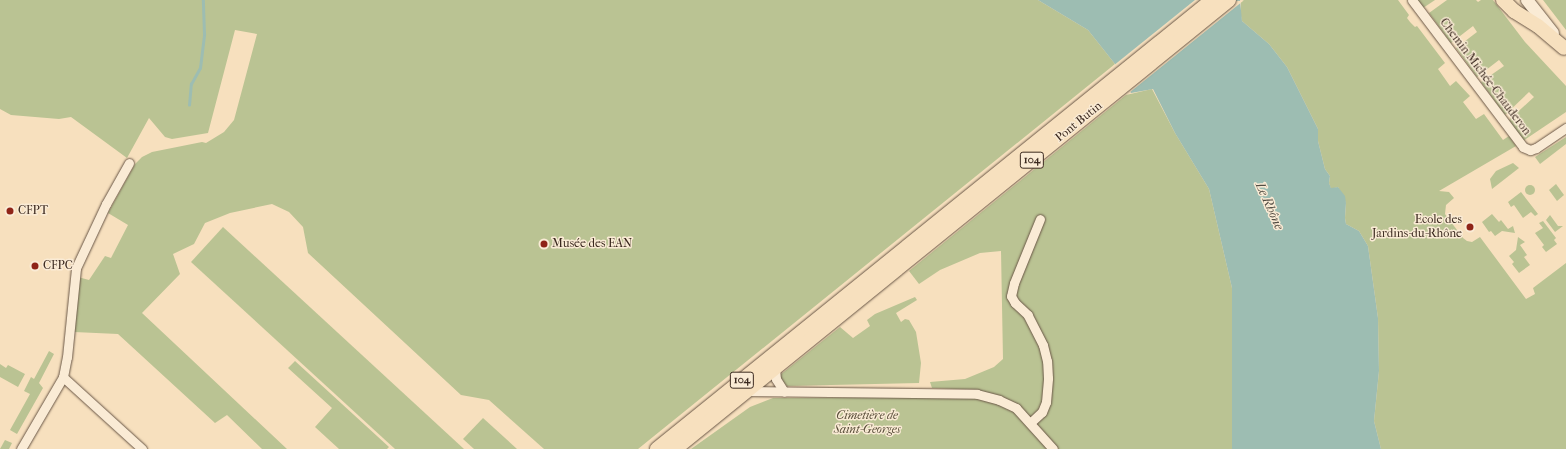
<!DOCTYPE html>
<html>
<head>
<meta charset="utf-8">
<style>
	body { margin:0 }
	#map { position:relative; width:1566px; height:449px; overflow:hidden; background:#f7e0be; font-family:"IM FELL French Canon",serif }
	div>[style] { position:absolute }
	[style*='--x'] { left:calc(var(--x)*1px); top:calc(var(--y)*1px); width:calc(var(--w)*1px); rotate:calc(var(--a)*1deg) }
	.green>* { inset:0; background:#bac393 }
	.round { border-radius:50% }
	.water>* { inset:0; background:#9dbdb2 }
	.pier>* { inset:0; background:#f7e0be }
	.stream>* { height:2.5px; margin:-1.25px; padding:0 1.25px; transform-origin:1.25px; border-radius:1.25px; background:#9dbdb2 }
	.roads { filter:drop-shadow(0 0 1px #695646) drop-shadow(0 0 1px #695646) }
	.street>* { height:9px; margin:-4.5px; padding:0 4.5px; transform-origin:4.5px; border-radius:4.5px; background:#faebd5 }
	.secondary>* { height:12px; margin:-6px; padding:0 6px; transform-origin:6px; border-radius:6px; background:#faebd5 }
	.primary>* { height:14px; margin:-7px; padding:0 7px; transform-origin:7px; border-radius:7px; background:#f7e0be }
	.dots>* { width:11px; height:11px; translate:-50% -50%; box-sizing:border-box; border:2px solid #faebd5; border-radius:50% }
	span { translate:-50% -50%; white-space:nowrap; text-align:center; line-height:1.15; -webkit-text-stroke:3px #faebd5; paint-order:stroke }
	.shield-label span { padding:1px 3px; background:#faebd5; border:1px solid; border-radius:3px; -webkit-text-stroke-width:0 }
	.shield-label { font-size:11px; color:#3a281e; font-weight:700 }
	.street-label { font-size:12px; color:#3a281e }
	.poi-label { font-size:12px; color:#3a281e }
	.left { translate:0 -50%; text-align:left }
	.right { translate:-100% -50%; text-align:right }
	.park-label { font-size:12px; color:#5a4f3b; font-style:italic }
	.water-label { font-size:13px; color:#534d43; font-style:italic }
</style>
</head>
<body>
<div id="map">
	<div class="green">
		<div style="clip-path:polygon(0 0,1038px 0,1088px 30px,1115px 64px,638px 449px,544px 449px,489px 400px,461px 395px,308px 253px,303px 227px,289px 212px,272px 204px,230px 213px,205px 223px,194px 244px,173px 254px,180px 274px,142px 313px,287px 449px,262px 449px,227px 415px,215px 423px,118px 334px,74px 332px,78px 277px,89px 280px,105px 256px,111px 258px,128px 225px,108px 213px,135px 164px,142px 157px,152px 152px,202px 142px,206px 143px,224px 132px,234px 120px,257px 34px,235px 30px,208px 133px,172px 139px,165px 137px,149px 118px,127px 158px,71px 117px,59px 119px,11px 115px,0 109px)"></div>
		<div style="clip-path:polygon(1244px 0,1398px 0,1409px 15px,1407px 18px,1410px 22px,1415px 27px,1417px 26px,1445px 63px,1438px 69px,1450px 86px,1456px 81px,1470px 96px,1463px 102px,1476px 119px,1484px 114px,1503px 140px,1509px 136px,1516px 146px,1439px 191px,1449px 192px,1454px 198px,1446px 205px,1445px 214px,1463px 238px,1467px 241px,1472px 242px,1480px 237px,1526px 299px,1535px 294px,1533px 288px,1566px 263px,1566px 449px,1381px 449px,1374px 421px,1379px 371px,1378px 318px,1368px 246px,1359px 231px,1346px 224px,1345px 218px,1346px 203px,1338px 187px,1331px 189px,1329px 183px,1330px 176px,1325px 169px,1318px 141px,1318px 129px,1287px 67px,1269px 44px,1242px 21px,1241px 16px,1241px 2px)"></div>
		<div style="clip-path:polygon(1417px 0,1435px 0,1423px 8px)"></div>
		<div style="clip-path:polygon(1447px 0,1476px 0,1478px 2px,1481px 0,1493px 0,1525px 42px,1566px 86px,1566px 112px,1523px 141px,1509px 120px,1534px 97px,1529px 92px,1505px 115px,1481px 82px,1504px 66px,1499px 60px,1477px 77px,1456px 48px,1477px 32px,1473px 26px,1451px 43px,1429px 13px)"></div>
		<div style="clip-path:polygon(1543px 0,1566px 0,1566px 30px,1553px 13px)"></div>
		<div style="clip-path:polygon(1152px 89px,1175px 133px,1209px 189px,1232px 288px,1232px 449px,1058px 449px,1037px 424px,1040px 419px,1030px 418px,1019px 407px,1003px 397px,977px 390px,932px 388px,930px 382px,965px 379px,994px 367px,1003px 359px,1001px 251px,980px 253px,940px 270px,919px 284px,909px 271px,1126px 95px)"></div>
		<div style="clip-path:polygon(1566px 137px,1566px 144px,1540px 164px,1535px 157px)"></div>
		<div style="clip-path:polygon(1513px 163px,1519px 168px,1492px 189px,1490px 179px,1496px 171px)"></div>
		<div style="clip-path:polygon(1556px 184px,1564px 195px,1557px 201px,1549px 190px)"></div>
		<div class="round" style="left:1525px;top:185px;width:10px;height:10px"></div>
		<div style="clip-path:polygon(1521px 192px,1538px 214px,1535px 216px,1531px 212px,1523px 218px,1514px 205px,1511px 207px,1508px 202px)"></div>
		<div style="clip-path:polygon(1492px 214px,1499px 222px,1501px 220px,1508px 229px,1513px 226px,1515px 233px,1502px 231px,1495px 236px,1491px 231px,1489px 232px,1482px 222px)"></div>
		<div style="clip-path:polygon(1550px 215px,1558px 226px,1563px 226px,1555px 232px,1546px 220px)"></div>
		<div style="clip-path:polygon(1543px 221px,1556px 238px,1554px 240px,1557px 244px,1546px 252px,1542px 247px,1544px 245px,1535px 233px,1543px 228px,1539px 223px)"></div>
		<div style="clip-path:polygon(223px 227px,464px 449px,395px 449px,191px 262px)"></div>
		<div style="clip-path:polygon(1518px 237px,1525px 242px,1520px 245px,1527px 255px,1524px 257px,1530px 265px,1519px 273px,1512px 264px,1514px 262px,1509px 256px,1516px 250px)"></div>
		<div style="clip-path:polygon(915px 297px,917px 300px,896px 313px,901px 322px,905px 319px,909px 320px,916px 332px,921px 363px,919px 383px,787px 386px,781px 380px,780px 375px,840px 327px,853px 338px,870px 326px,867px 320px,875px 314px)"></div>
		<div style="clip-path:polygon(49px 351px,54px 354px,39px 383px,43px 388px,17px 434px,10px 430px,30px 394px,24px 391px,31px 377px,34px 379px)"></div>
		<div style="clip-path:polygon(295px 361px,389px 447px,387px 449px,339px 449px,315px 427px,332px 408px,288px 368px)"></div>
		<div style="clip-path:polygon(0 364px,6px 368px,8px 365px,25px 374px,18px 387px,0 377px)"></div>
		<div style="clip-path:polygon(926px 397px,975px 398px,996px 403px,1012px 410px,1048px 449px,691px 449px,750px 407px,773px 398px)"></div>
		<div style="clip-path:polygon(483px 418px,517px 449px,474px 449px,463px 439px)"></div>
		<div style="clip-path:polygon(5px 440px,12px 443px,9px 449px,0 449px)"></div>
	</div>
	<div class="water">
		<div style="clip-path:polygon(1038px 0,1240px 0,1242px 21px,1269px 44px,1287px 67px,1318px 129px,1318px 141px,1325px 169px,1330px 176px,1329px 183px,1331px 188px,1338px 187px,1345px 196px,1346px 203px,1345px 218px,1346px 224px,1359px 231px,1368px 246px,1378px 318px,1379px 371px,1374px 421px,1381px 449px,1232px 449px,1232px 288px,1209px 189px,1175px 133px,1153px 89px,1131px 93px,1115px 64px,1088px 30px)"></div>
	</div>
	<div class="pier">
		<div style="clip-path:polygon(1195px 0,1243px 1px,1129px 93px,1113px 66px)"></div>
	</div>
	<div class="stream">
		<div style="--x:189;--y:105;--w:21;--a:-85"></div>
		<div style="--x:191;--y:84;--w:18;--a:-61"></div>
		<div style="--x:200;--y:68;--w:34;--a:-83"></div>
		<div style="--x:204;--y:34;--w:34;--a:-92"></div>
	</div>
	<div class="roads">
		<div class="street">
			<div style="--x:1412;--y:0;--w:184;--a:52.9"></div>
			<div style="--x:1523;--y:147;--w:8;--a:23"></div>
			<div style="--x:1530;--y:150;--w:6;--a:-18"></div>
			<div style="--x:1536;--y:148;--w:36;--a:-34"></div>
			<div style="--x:775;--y:368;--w:11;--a:85"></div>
			<div style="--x:776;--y:379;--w:15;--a:58"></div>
			<div style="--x:63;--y:377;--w:20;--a:-79"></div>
			<div style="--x:67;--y:357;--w:89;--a:-84.2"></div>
			<div style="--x:76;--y:268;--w:71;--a:-64.9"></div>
			<div style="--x:106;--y:204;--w:47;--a:-60.7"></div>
			<div style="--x:746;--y:391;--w:231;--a:0.7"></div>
			<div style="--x:977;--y:394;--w:23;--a:15"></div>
			<div style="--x:999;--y:400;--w:19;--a:25"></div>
			<div style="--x:1016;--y:408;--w:55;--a:47.9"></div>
			<div style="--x:1030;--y:423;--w:16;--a:-43"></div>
			<div style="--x:1042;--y:412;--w:11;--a:-68"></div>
			<div style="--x:1046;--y:402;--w:24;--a:-85"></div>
			<div style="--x:1048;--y:378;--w:17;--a:-93"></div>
			<div style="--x:1047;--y:361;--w:16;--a:-104"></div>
			<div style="--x:1043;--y:345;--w:34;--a:-117"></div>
			<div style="--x:1028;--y:315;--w:18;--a:-137"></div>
			<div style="--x:1015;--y:303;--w:8;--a:-120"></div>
			<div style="--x:1011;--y:296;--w:13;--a:-77"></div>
			<div style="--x:1014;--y:283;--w:69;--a:-67.9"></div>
			<div style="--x:21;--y:449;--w:83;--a:-59.7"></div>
			<div style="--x:63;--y:377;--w:107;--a:42.3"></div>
		</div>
		<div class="secondary">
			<div style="--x:1527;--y:0;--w:42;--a:51.8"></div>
		</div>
		<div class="primary">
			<div style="--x:1503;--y:0;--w:16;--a:45"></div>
			<div style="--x:1514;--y:11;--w:28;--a:32"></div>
			<div style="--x:1538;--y:26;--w:34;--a:40"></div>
			<div style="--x:657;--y:449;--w:714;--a:-38.97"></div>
			<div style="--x:675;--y:449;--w:713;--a:-39.02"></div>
		</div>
	</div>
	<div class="dots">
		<div style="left:10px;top:211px;background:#8f2418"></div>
		<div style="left:1470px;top:227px;background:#8f2418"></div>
		<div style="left:544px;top:244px;background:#8f2418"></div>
		<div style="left:35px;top:266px;background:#8f2418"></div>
	</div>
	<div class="shield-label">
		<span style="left:1032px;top:160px">104</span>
		<span style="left:742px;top:380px">104</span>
	</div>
	<div class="street-label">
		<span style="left:1485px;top:77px;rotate:53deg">Chemin Michée-Chauderon</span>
		<span style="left:1079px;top:122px;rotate:-39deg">Pont Butin</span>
	</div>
	<div class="poi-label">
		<span class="left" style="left:18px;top:211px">CFPT</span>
		<span class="right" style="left:1462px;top:227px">Ecole des<br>Jardins-du-Rhône</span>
		<span class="left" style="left:552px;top:244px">Musée des EAN</span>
		<span class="left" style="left:43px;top:266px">CFPC</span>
	</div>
	<div class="park-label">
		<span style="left:867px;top:423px">Cimetière de<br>Saint-Georges</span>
	</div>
	<div class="water-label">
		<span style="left:1269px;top:206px;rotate:66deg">Le Rhône</span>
	</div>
</div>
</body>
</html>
